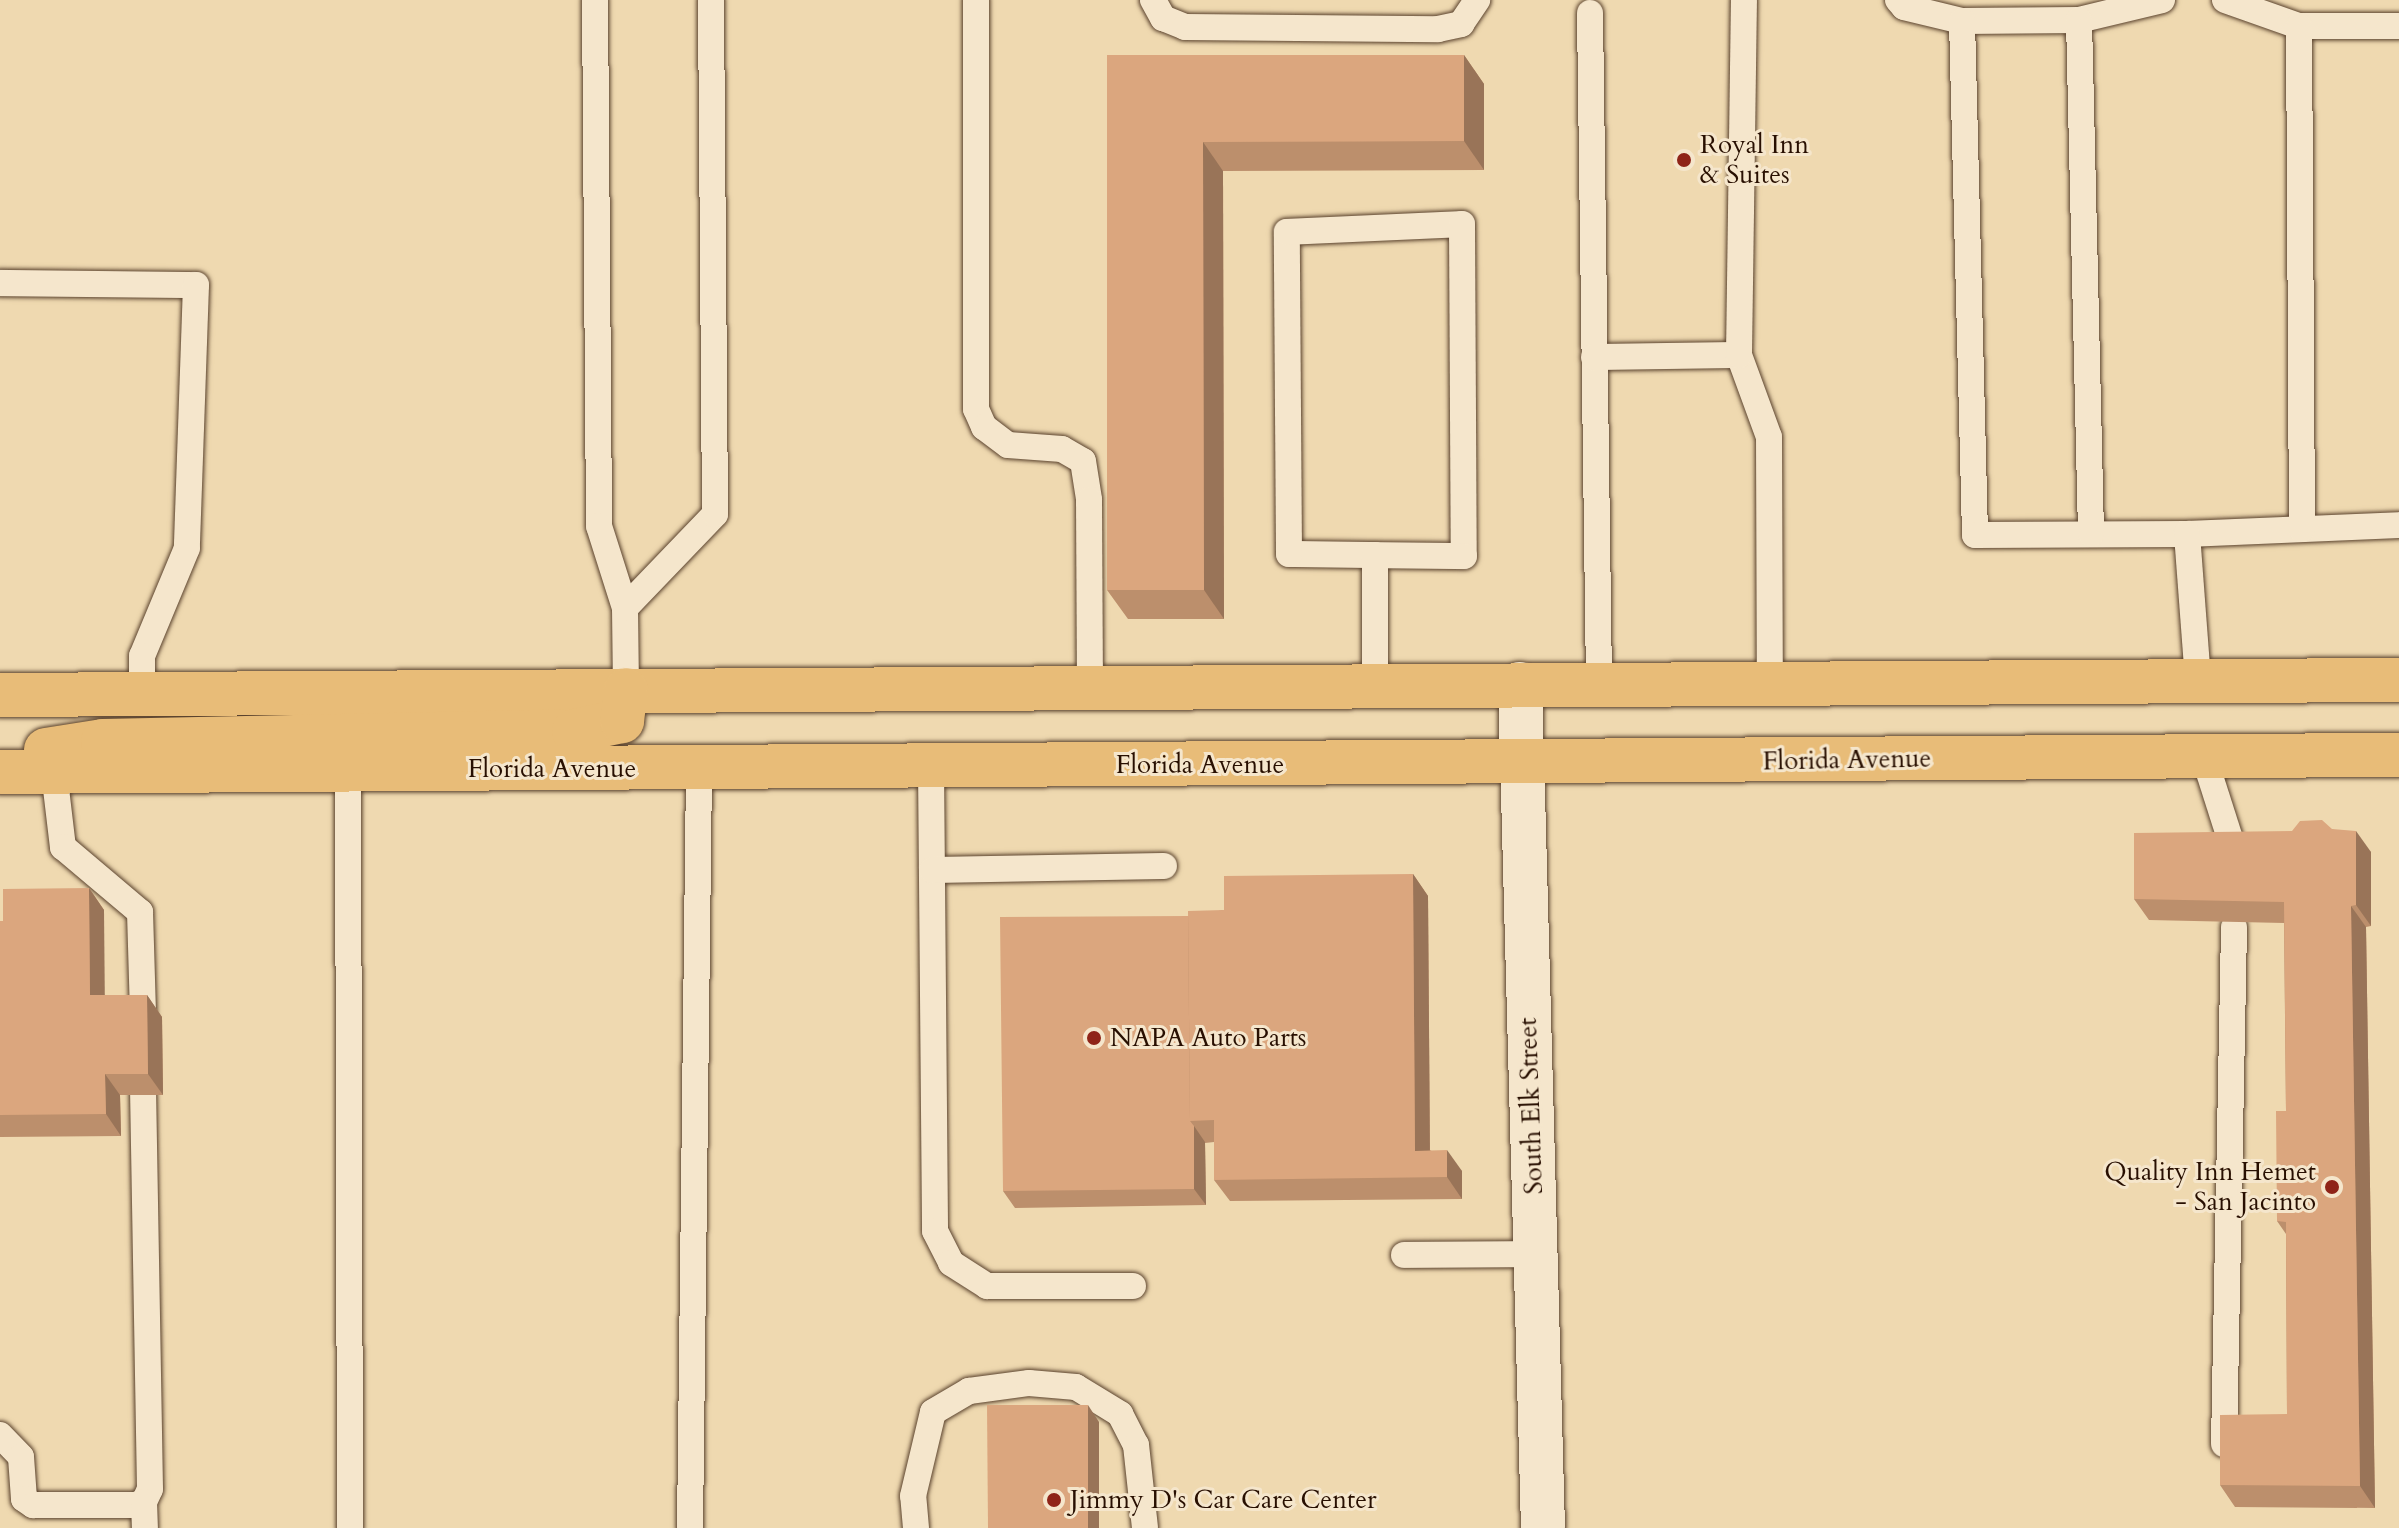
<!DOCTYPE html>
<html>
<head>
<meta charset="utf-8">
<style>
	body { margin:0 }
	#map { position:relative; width:2399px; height:1528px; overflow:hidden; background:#efd9b0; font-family:Cardo,serif }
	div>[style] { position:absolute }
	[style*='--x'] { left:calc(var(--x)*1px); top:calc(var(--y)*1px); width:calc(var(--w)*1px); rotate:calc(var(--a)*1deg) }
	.roads { filter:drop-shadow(0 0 2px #5a422d) drop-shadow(0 0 2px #5a422d) }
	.service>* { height:26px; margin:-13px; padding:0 13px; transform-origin:13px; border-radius:13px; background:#f5e6cc }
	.minor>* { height:44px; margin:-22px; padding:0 22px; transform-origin:22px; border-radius:22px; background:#f5e6cc }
	.primary>* { height:44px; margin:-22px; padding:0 22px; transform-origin:22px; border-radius:22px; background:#e8bc78 }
	.wall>* { inset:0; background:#bc8f6c }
	.shaded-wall>* { inset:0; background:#997458 }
	.building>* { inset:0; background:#dba67e }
	.dots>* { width:22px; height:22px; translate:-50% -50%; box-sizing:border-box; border:4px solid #f5e6cc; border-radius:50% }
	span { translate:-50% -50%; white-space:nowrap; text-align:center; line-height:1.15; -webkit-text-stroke:6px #f5e6cc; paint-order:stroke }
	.poi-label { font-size:26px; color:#280f01 }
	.left { translate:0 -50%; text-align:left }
	.right { translate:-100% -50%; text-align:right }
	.street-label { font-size:26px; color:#280f01 }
</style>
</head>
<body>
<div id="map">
	<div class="roads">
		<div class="service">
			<div style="--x:595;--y:0;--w:526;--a:89.56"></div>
			<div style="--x:599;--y:526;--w:86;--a:72.4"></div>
			<div style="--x:625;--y:608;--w:82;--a:89.3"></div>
			<div style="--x:976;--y:0;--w:409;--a:90"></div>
			<div style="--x:976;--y:409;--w:20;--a:66"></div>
			<div style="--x:984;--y:427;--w:30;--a:37"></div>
			<div style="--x:1008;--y:445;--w:54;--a:4.2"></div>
			<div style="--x:1062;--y:449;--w:24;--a:30"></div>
			<div style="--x:1083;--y:461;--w:39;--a:81"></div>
			<div style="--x:1089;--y:500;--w:187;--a:89.7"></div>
			<div style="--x:1153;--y:0;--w:21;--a:61"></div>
			<div style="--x:1163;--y:18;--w:24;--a:22"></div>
			<div style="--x:1185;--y:27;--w:253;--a:0.5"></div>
			<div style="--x:1438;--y:29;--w:24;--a:-12"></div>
			<div style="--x:1461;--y:24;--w:29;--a:-56"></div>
			<div style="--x:1898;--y:0;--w:9;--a:49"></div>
			<div style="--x:1904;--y:7;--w:60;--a:13.6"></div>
			<div style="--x:2162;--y:0;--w:85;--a:166.5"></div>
			<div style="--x:2079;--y:20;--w:117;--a:179.5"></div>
			<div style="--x:1962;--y:21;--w:514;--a:88.55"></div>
			<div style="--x:1975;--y:535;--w:212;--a:-0.3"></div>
			<div style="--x:2187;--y:534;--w:212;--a:-2.4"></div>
			<div style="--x:2225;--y:0;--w:78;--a:19.4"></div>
			<div style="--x:2299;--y:26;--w:100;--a:0"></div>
			<div style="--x:1590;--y:13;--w:671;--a:89.23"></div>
			<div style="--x:2079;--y:20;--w:514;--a:88.66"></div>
			<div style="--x:2299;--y:26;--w:503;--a:89.66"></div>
			<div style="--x:0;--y:283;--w:196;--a:0.6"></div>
			<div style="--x:196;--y:285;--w:263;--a:92"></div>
			<div style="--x:187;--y:548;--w:117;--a:112.6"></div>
			<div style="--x:142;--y:656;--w:38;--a:90"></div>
			<div style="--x:1739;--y:355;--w:87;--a:69.9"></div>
			<div style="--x:1769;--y:437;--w:247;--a:89.8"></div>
			<div style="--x:1594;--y:357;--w:145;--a:-0.8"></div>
			<div style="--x:1739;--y:355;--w:355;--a:-89.2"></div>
			<div style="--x:2187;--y:534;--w:147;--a:85.7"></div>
			<div style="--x:1375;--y:555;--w:86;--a:-179.3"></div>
			<div style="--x:1289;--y:554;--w:322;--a:-90.4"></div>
			<div style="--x:1287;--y:232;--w:175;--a:-2.6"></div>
			<div style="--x:1462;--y:224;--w:332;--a:89.7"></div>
			<div style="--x:1464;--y:556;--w:89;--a:-179.4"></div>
			<div style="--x:1375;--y:555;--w:129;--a:90"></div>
			<div style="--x:625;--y:608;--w:130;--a:-46.2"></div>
			<div style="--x:715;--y:514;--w:514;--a:-90.45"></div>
			<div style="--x:2204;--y:757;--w:96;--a:72.3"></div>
			<div style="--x:931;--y:766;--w:465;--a:89.5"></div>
			<div style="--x:935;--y:1231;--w:36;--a:63"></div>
			<div style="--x:951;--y:1263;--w:43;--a:32.6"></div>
			<div style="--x:987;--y:1286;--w:146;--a:0"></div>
			<div style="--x:348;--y:770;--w:758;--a:89.85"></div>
			<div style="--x:54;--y:772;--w:76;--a:83.2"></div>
			<div style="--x:63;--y:847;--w:101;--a:40.2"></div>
			<div style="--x:140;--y:912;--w:103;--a:88.3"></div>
			<div style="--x:932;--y:870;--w:232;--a:-1"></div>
			<div style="--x:1404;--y:1255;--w:131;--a:-0.4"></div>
			<div style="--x:0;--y:1435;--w:30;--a:46"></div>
			<div style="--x:21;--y:1457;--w:42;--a:85.9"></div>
			<div style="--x:24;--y:1499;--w:11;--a:34"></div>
			<div style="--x:33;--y:1505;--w:102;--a:0"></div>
			<div style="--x:135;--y:1505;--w:9;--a:-18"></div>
			<div style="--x:144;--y:1502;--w:14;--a:-65"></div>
			<div style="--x:150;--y:1489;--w:395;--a:-91"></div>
			<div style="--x:2224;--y:1444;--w:517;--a:-88.89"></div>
			<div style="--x:144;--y:1502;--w:26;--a:88"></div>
			<div style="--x:690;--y:1528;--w:760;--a:-89.32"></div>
			<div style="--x:916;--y:1528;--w:32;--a:-95"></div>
			<div style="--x:913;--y:1496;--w:86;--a:-76.6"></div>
			<div style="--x:933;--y:1412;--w:42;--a:-30.3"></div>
			<div style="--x:969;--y:1391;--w:61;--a:-7.6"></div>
			<div style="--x:1029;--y:1383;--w:47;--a:4.9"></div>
			<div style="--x:1076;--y:1387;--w:52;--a:31.5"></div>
			<div style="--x:1120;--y:1414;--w:35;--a:63"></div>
			<div style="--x:1136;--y:1445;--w:83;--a:83.8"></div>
		</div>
		<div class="minor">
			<div style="--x:1520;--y:684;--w:844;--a:88.44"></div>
		</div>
		<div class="primary">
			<div style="--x:0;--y:695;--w:2399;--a:-0.36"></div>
			<div style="--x:46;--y:750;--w:58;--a:-9"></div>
			<div style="--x:103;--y:741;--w:471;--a:-1.2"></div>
			<div style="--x:574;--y:731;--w:49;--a:-11.8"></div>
			<div style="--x:622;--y:721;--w:31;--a:-83"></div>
			<div style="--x:0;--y:772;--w:2399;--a:-0.41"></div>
		</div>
	</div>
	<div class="wall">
		<div style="clip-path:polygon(1107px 55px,1464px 55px,1484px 84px,1484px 170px,1223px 171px,1224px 619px,1128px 619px,1107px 590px)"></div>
		<div style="clip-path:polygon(2332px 829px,2371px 852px,2371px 926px,2366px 927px,2375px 1508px,2235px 1507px,2220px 1485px,2287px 1414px,2286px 1234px,2277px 1221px,2286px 1111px,2284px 923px,2149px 920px,2134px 899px,2292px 831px)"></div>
		<div style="clip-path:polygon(1413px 874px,1428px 896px,1430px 1150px,1462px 1171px,1462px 1199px,1230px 1201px,1214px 1180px,1214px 1142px,1205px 1143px,1206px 1205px,1015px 1208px,1003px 1191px,1188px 916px,1224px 910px)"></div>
		<div style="clip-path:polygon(89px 888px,104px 910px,104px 995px,147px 995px,162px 1017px,163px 1095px,120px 1095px,121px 1136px,0 1137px,0 921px,3px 921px)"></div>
	</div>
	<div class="shaded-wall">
		<div style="clip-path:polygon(1464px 55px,1484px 84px,1484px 170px,1464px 141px)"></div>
		<div style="clip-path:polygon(1203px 142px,1223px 171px,1224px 619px,1204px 590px)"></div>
		<div style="clip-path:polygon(2356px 831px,2371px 852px,2371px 926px,2356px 905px)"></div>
		<div style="clip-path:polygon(1413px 874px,1428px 896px,1430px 1172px,1415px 1151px)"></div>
		<div style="clip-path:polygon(89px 888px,104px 910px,105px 1017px,90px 995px)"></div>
		<div style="clip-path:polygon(2351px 906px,2366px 927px,2375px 1508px,2360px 1486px)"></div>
		<div style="clip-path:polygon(147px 995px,162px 1017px,163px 1095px,148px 1074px)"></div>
		<div style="clip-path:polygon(105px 1074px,120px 1095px,121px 1136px,106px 1114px)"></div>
		<div style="clip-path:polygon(1194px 1126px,1205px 1142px,1206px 1205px,1194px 1189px)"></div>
		<div style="clip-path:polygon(1447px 1150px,1462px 1171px,1462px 1199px,1447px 1177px)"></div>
		<div style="clip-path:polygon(1088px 1405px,1099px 1422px,1099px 1528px,1088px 1528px)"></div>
	</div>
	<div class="building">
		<div style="clip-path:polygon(1107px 55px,1464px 55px,1464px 141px,1203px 142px,1204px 590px,1107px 590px)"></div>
		<div style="clip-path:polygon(2322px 820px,2332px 829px,2356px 831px,2356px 905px,2351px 906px,2360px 1486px,2220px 1485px,2220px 1415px,2287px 1414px,2286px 1222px,2277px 1221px,2276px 1111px,2286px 1111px,2284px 902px,2134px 899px,2134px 833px,2292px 831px,2300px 821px)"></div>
		<div style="clip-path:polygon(1413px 874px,1415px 1151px,1447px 1150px,1447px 1177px,1214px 1180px,1214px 1120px,1190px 1121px,1188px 911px,1224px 910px,1224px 876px)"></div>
		<div style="clip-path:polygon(89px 888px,90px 995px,147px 995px,148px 1074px,105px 1074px,106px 1114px,0 1115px,0 921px,3px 921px,3px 889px)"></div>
		<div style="clip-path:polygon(1188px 916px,1190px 1121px,1194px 1126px,1194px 1189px,1003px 1191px,1000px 917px)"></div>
		<div style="clip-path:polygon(987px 1405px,1088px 1405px,1088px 1528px,988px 1528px)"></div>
	</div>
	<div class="dots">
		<div style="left:1684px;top:160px;background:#8f2418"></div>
		<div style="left:1094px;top:1038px;background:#8f2418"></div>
		<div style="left:2332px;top:1187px;background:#8f2418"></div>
		<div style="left:1054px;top:1500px;background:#8f2418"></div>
	</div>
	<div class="poi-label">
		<span class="left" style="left:1700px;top:160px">Royal Inn<br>&amp; Suites</span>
		<span class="left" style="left:1110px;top:1038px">NAPA Auto Parts</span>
		<span class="right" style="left:2316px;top:1187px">Quality Inn Hemet<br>- San Jacinto</span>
		<span class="left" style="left:1070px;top:1500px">Jimmy D's Car Care Center</span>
	</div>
	<div class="street-label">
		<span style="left:1847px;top:760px;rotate:-1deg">Florida Avenue</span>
		<span style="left:1200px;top:765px">Florida Avenue</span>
		<span style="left:552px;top:769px">Florida Avenue</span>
		<span style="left:1531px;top:1106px;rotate:-92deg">South Elk Street</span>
	</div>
</div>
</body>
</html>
